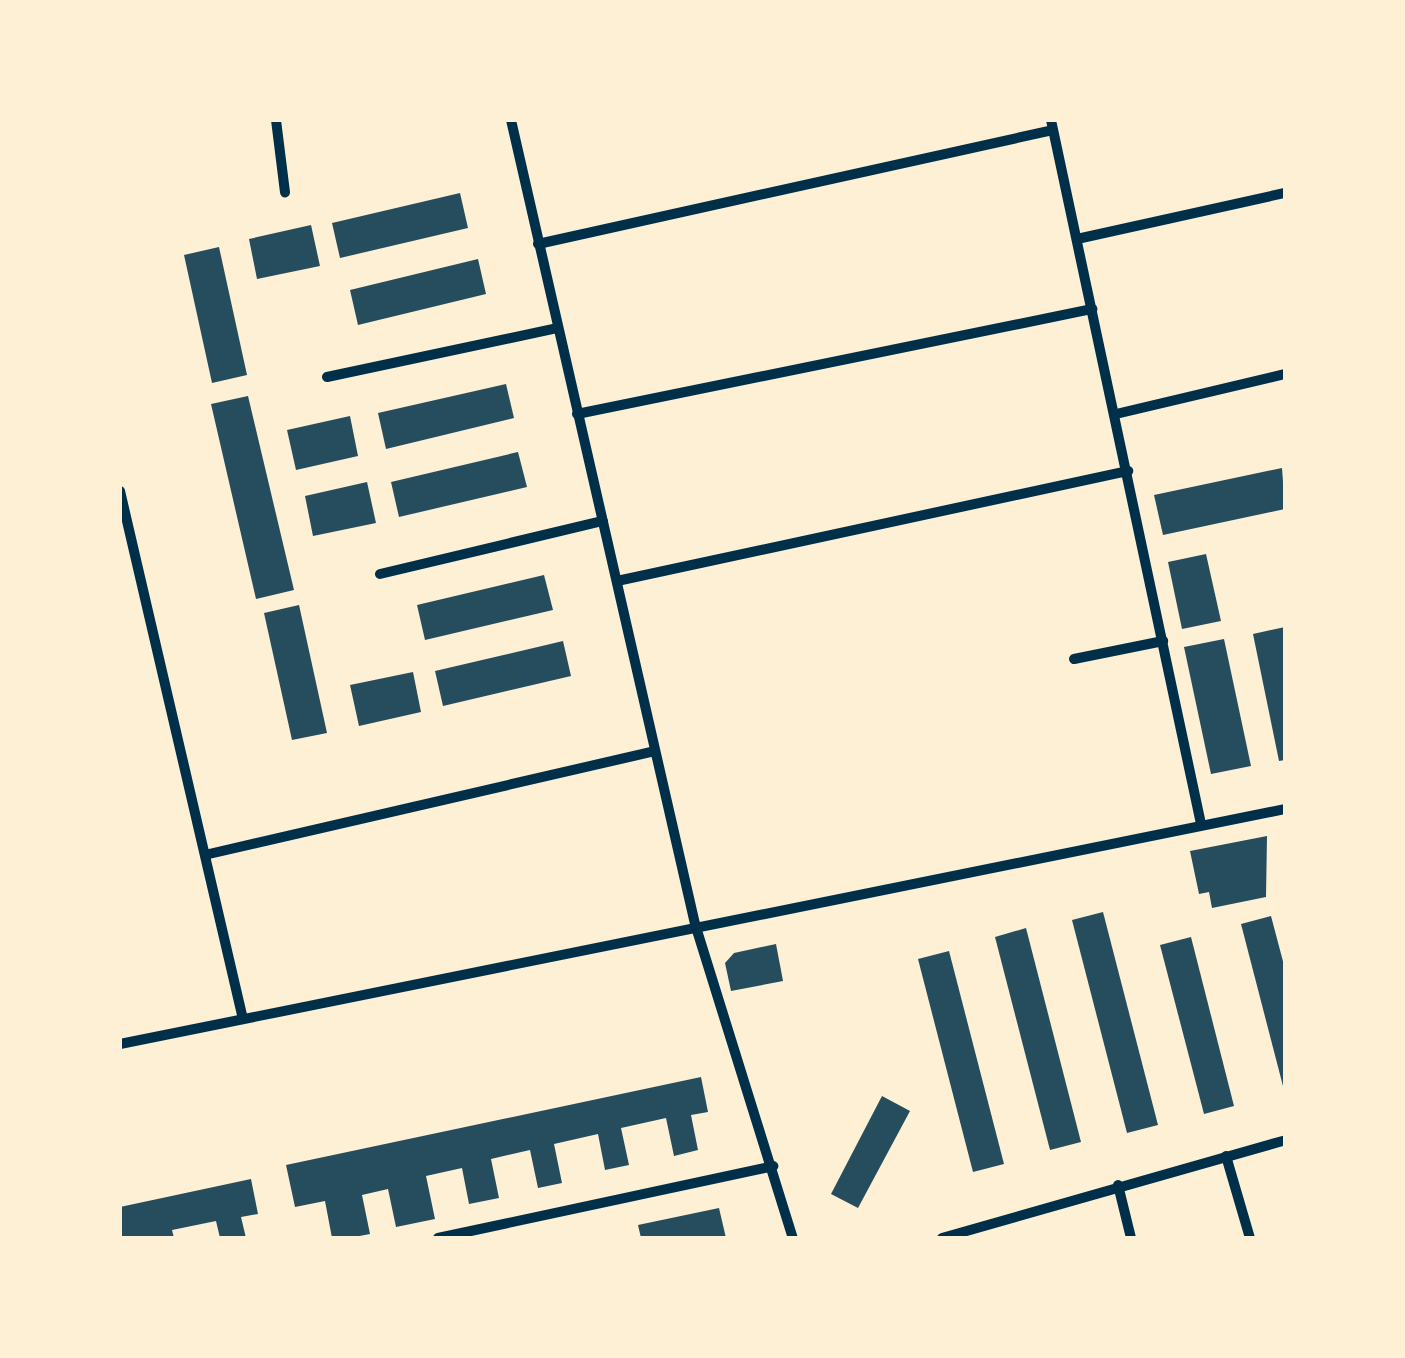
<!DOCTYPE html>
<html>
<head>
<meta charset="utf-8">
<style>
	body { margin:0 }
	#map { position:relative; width:1405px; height:1358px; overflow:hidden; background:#fdf0d5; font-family:Signika,sans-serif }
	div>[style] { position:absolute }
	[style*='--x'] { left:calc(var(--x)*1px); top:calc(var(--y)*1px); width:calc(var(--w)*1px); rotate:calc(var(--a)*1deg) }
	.building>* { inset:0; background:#264d5e }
	.minor>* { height:10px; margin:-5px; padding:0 5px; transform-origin:5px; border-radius:5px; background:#003049 }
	span { translate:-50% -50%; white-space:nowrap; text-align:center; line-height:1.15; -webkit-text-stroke:10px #fdf0d5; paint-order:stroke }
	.frame { position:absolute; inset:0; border:122px solid #fdf0d5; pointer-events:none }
</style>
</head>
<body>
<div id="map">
	<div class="building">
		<div style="clip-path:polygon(460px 193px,468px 228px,340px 258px,332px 223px)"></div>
		<div style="clip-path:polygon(311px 225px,320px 266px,257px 279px,249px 239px)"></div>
		<div style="clip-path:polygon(219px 247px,247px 375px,212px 383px,184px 255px)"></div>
		<div style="clip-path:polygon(478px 259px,486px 294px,358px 325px,350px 290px)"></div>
		<div style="clip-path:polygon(506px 384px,514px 418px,386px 449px,378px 413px)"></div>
		<div style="clip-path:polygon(248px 396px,294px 590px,256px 599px,211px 404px)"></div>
		<div style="clip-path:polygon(350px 416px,358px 456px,296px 470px,287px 430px)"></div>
		<div style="clip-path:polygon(518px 452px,527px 487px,399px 517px,391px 482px)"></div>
		<div style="clip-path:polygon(1282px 468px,1285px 509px,1163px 535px,1154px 495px)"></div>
		<div style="clip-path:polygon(367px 482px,376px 523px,313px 536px,305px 496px)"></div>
		<div style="clip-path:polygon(1206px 554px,1221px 621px,1182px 629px,1168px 562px)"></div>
		<div style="clip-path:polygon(544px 575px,553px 610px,425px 640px,417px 605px)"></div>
		<div style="clip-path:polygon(299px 605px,327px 733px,292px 740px,264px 613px)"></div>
		<div style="clip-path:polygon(1285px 627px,1285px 760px,1279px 761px,1253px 634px)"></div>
		<div style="clip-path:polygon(1224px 639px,1251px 766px,1211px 774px,1184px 647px)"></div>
		<div style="clip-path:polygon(563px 641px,571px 676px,443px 706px,435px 671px)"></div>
		<div style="clip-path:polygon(413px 672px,421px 712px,359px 726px,350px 685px)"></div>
		<div style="clip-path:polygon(1267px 836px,1266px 897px,1212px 908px,1209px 892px,1199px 894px,1190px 851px)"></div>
		<div style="clip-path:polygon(1103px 912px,1158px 1125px,1127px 1133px,1072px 920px)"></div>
		<div style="clip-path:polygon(1271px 916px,1285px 969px,1284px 1090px,1241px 924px)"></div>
		<div style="clip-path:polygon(1026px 928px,1081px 1142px,1050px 1150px,995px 937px)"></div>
		<div style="clip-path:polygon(1191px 937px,1234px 1106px,1204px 1114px,1160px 945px)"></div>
		<div style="clip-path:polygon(776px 944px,783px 981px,731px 991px,725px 963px,734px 953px)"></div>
		<div style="clip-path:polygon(949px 951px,1004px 1164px,973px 1172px,918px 959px)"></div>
		<div style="clip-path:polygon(701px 1077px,708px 1112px,691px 1115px,698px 1150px,674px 1156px,666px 1118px,621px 1128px,629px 1165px,605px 1170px,598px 1134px,554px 1144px,562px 1183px,538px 1188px,530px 1150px,491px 1159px,499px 1198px,469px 1204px,462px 1168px,426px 1176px,435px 1219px,396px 1227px,388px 1189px,362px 1195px,370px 1234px,349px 1238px,332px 1238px,325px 1201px,295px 1207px,286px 1165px)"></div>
		<div style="clip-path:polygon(882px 1096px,910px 1111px,858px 1208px,831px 1194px)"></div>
		<div style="clip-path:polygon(251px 1179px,258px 1214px,241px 1217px,246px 1238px,220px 1238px,216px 1221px,172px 1230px,174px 1238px,120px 1238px,120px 1207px)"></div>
		<div style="clip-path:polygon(719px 1208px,726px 1238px,641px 1238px,638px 1225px)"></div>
	</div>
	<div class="minor">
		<div style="--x:276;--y:120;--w:73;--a:82.9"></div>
		<div style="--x:511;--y:120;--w:825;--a:77.11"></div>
		<div style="--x:695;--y:924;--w:329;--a:72.7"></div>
		<div style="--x:1051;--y:120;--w:720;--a:77.97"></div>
		<div style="--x:1077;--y:239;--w:213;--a:-12.5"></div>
		<div style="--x:538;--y:244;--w:527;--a:-12.48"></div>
		<div style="--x:327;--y:377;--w:235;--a:-12"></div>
		<div style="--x:577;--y:414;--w:526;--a:-11.52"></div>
		<div style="--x:1116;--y:414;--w:174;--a:-13.3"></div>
		<div style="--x:120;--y:491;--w:542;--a:76.89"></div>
		<div style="--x:380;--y:574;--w:229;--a:-13.4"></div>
		<div style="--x:617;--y:581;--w:523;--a:-12.15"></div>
		<div style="--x:1074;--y:659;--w:91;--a:-11.4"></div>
		<div style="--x:209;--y:854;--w:455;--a:-13"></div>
		<div style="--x:120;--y:1044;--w:1188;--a:-11.4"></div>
		<div style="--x:1226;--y:1156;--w:85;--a:73.7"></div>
		<div style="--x:1118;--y:1185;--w:55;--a:76.2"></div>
		<div style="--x:438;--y:1238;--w:343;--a:-12.1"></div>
		<div style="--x:942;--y:1238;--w:357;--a:-15.9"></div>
	</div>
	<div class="frame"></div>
</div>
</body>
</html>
